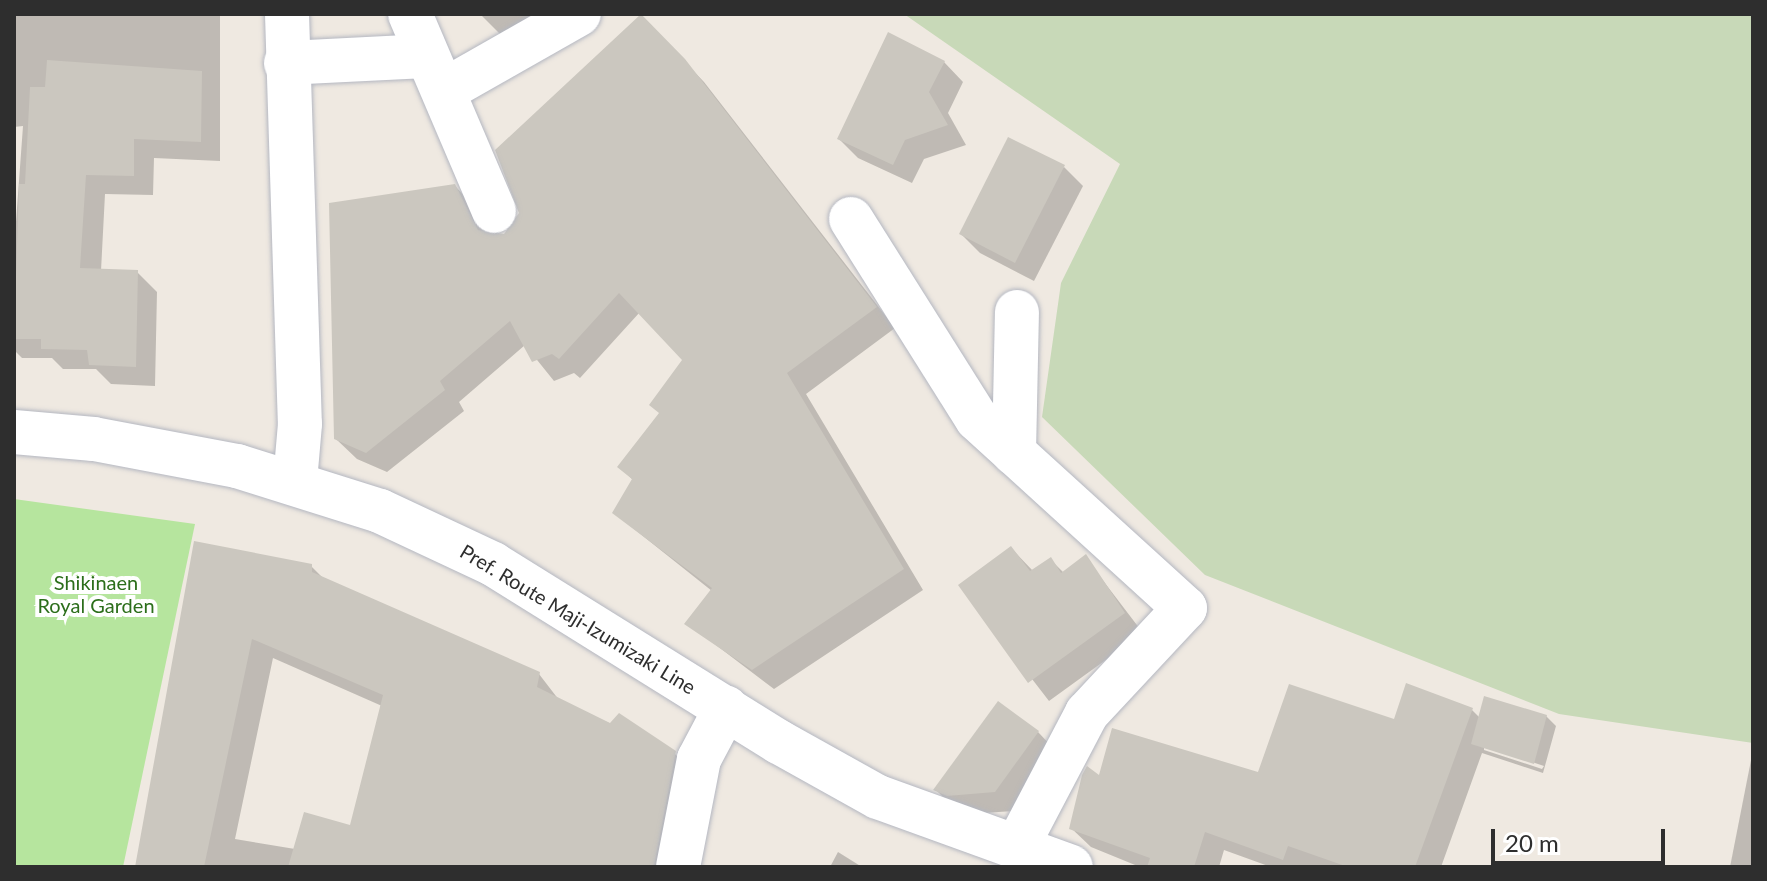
<!DOCTYPE html>
<html>
<head>
<meta charset="utf-8">
<style>
	body { margin:0 }
	#map { position:relative; width:1767px; height:881px; overflow:hidden; background:#efe9e1; font-family:Lato,sans-serif }
	div>[style] { position:absolute }
	[style*='--x'] { left:calc(var(--x)*1px); top:calc(var(--y)*1px); width:calc(var(--w)*1px); rotate:calc(var(--a)*1deg) }
	.green>* { inset:0; background:#b6e59e }
	.cemetery>* { inset:0; background:#c8d9b8 }
	.shadow>* { inset:0; background:#0003 }
	.building>* { inset:0; background:#cbc7bf }
	.roads { filter:drop-shadow(0 0 2px #b4b7c1) drop-shadow(0 0 2px #b4b7c1) }
	.minor>* { height:44px; margin:-22px; padding:0 22px; transform-origin:22px; border-radius:22px; background:#fff }
	.secondary>* { height:44px; margin:-22px; padding:0 22px; transform-origin:22px; border-radius:22px; background:#fff }
	span { translate:-50% -50%; white-space:nowrap; text-align:center; line-height:1.15; -webkit-text-stroke:8px #fff; paint-order:stroke }
	.park-label { font-size:20px; color:#2c6e1b }
	.street-label { font-size:20px; color:#2e2e2e }
	.frame { position:absolute; inset:0; border:16px solid #2e2e2e; pointer-events:none }
	.scale { position:absolute; left:1491px; top:829px; width:174px; height:36px; box-sizing:border-box; border:4px solid #2e2e2e; border-top:0; padding-left:10px; font-size:24px; line-height:28px; white-space:nowrap; color:#2e2e2e; -webkit-text-stroke:6px #fff; paint-order:stroke }
</style>
</head>
<body>
<div id="map">
	<div class="green">
		<div style="clip-path:polygon(14px 499px,195px 524px,123px 867px,14px 867px)"></div>
	</div>
	<div class="cemetery">
		<div style="clip-path:polygon(904px 14px,1753px 14px,1753px 743px,1559px 714px,1205px 575px,1042px 417px,1061px 283px,1120px 164px)"></div>
	</div>
	<div class="shadow">
		<div style="clip-path:polygon(14px 14px,220px 14px,220px 161px,154px 158px,153px 195px,105px 194px,101px 271px,137px 272px,157px 292px,155px 386px,111px 384px,96px 369px,63px 369px,52px 358px,22px 358px,14px 350px,14px 249px,23px 126px,14px 127px)"></div>
		<div style="clip-path:polygon(480px 14px,540px 14px,503px 37px)"></div>
		<div style="clip-path:polygon(660px 36px,704px 82px,895px 328px,806px 394px,923px 590px,774px 689px,687px 623px,712px 591px,614px 513px,633px 480px,620px 467px,661px 414px,685px 360px,640px 312px,580px 378px,574px 373px,554px 381px,525px 345px,459px 402px,464px 411px,387px 472px,357px 459px,336px 439px,455px 186px,475px 207px,489px 234px,505px 236px)"></div>
		<div style="clip-path:polygon(944px 62px,963px 82px,948px 113px,966px 145px,924px 159px,912px 183px,858px 158px,839px 139px)"></div>
		<div style="clip-path:polygon(1064px 167px,1083px 186px,1034px 281px,980px 253px,961px 234px)"></div>
		<div style="clip-path:polygon(evenodd,196px 543px,311px 566px,325px 580px,539px 674px,559px 700px,674px 753px,695px 774px,677px 867px,137px 867px,196px 543px,273px 658px,382px 706px,351px 827px,295px 849px,235px 839px,273px 658px)"></div>
		<div style="clip-path:polygon(1011px 548px,1033px 571px,1051px 560px,1064px 573px,1085px 557px,1143px 633px,1049px 701px,960px 586px)"></div>
		<div style="clip-path:polygon(evenodd,1472px 710px,1480px 718px,1546px 716px,1556px 726px,1543px 773px,1482px 753px,1441px 867px,1271px 867px,1224px 850px,1219px 867px,1140px 867px,1091px 847px,1071px 828px,1100px 778px,1259px 774px,1395px 722px,1472px 710px,1484px 746px,1544px 766px,1542px 769px,1484px 750px,1484px 746px)"></div>
		<div style="clip-path:polygon(1038px 732px,1057px 752px,1014px 811px,968px 814px,955px 809px,936px 790px)"></div>
		<div style="clip-path:polygon(1753px 750px,1753px 867px,1730px 867px)"></div>
		<div style="clip-path:polygon(838px 852px,862px 867px,830px 867px)"></div>
	</div>
	<div class="building">
		<div style="clip-path:polygon(641px 14px,685px 59px,877px 307px,787px 373px,904px 569px,752px 670px,684px 624px,712px 588px,612px 513px,632px 479px,617px 467px,659px 413px,649px 405px,682px 360px,619px 293px,559px 359px,552px 354px,532px 362px,510px 321px,440px 381px,445px 390px,366px 453px,334px 439px,329px 203px,455px 184px,478px 230px,504px 234px,519px 213px,495px 150px)"></div>
		<div style="clip-path:polygon(888px 32px,945px 61px,929px 92px,948px 125px,905px 140px,893px 165px,837px 139px)"></div>
		<div style="clip-path:polygon(47px 60px,202px 71px,201px 142px,134px 139px,134px 176px,86px 175px,80px 268px,138px 270px,136px 367px,89px 365px,87px 350px,41px 349px,41px 339px,14px 339px,19px 184px,25px 184px,30px 87px,45px 87px)"></div>
		<div style="clip-path:polygon(1008px 137px,1065px 165px,1015px 263px,959px 234px)"></div>
		<div style="clip-path:polygon(194px 541px,312px 564px,312px 572px,540px 672px,537px 687px,610px 723px,619px 713px,676px 751px,654px 867px,288px 867px,304px 812px,350px 825px,383px 695px,252px 639px,204px 867px,135px 867px)"></div>
		<div style="clip-path:polygon(1011px 546px,1030px 571px,1051px 557px,1061px 573px,1086px 554px,1125px 613px,1028px 683px,958px 585px)"></div>
		<div style="clip-path:polygon(1406px 683px,1473px 708px,1415px 867px,1348px 867px,1288px 846px,1283px 860px,1205px 832px,1194px 867px,1147px 867px,1150px 858px,1069px 829px,1082px 775px,1087px 766px,1099px 775px,1112px 728px,1258px 772px,1289px 684px,1394px 719px)"></div>
		<div style="clip-path:polygon(1484px 696px,1547px 715px,1534px 764px,1471px 744px)"></div>
		<div style="clip-path:polygon(998px 701px,1039px 731px,995px 792px,947px 796px,933px 790px)"></div>
	</div>
	<div class="roads">
		<div class="minor">
			<div style="--x:287;--y:14;--w:410;--a:88.2"></div>
			<div style="--x:300;--y:424;--w:57;--a:95"></div>
			<div style="--x:410;--y:14;--w:214;--a:66.9"></div>
			<div style="--x:286;--y:63;--w:138;--a:-2.9"></div>
			<div style="--x:445;--y:90;--w:154;--a:-29.6"></div>
			<div style="--x:851;--y:219;--w:236;--a:57.8"></div>
			<div style="--x:977;--y:419;--w:281;--a:42.3"></div>
			<div style="--x:1185;--y:608;--w:144;--a:133"></div>
			<div style="--x:1087;--y:713;--w:153;--a:117.7"></div>
			<div style="--x:1014;--y:453;--w:141;--a:-88.8"></div>
			<div style="--x:678;--y:867;--w:110;--a:-79"></div>
			<div style="--x:699;--y:759;--w:58;--a:-62.1"></div>
		</div>
		<div class="secondary">
			<div style="--x:14;--y:432;--w:80;--a:5"></div>
			<div style="--x:94;--y:439;--w:146;--a:10.7"></div>
			<div style="--x:237;--y:466;--w:150;--a:17.5"></div>
			<div style="--x:380;--y:511;--w:125;--a:25.1"></div>
			<div style="--x:493;--y:564;--w:337;--a:31.9"></div>
			<div style="--x:779;--y:742;--w:113;--a:29.1"></div>
			<div style="--x:878;--y:797;--w:205;--a:19.9"></div>
		</div>
	</div>
	<div class="park-label">
		<span style="left:96px;top:594px">Shikinaen<br>Royal Garden</span>
	</div>
	<div class="street-label">
		<span style="left:578px;top:619px;rotate:31deg">Pref. Route Maji-Izumizaki Line</span>
	</div>
	<div class="frame"></div>
	<div class="scale">20 m</div>
</div>
</body>
</html>
